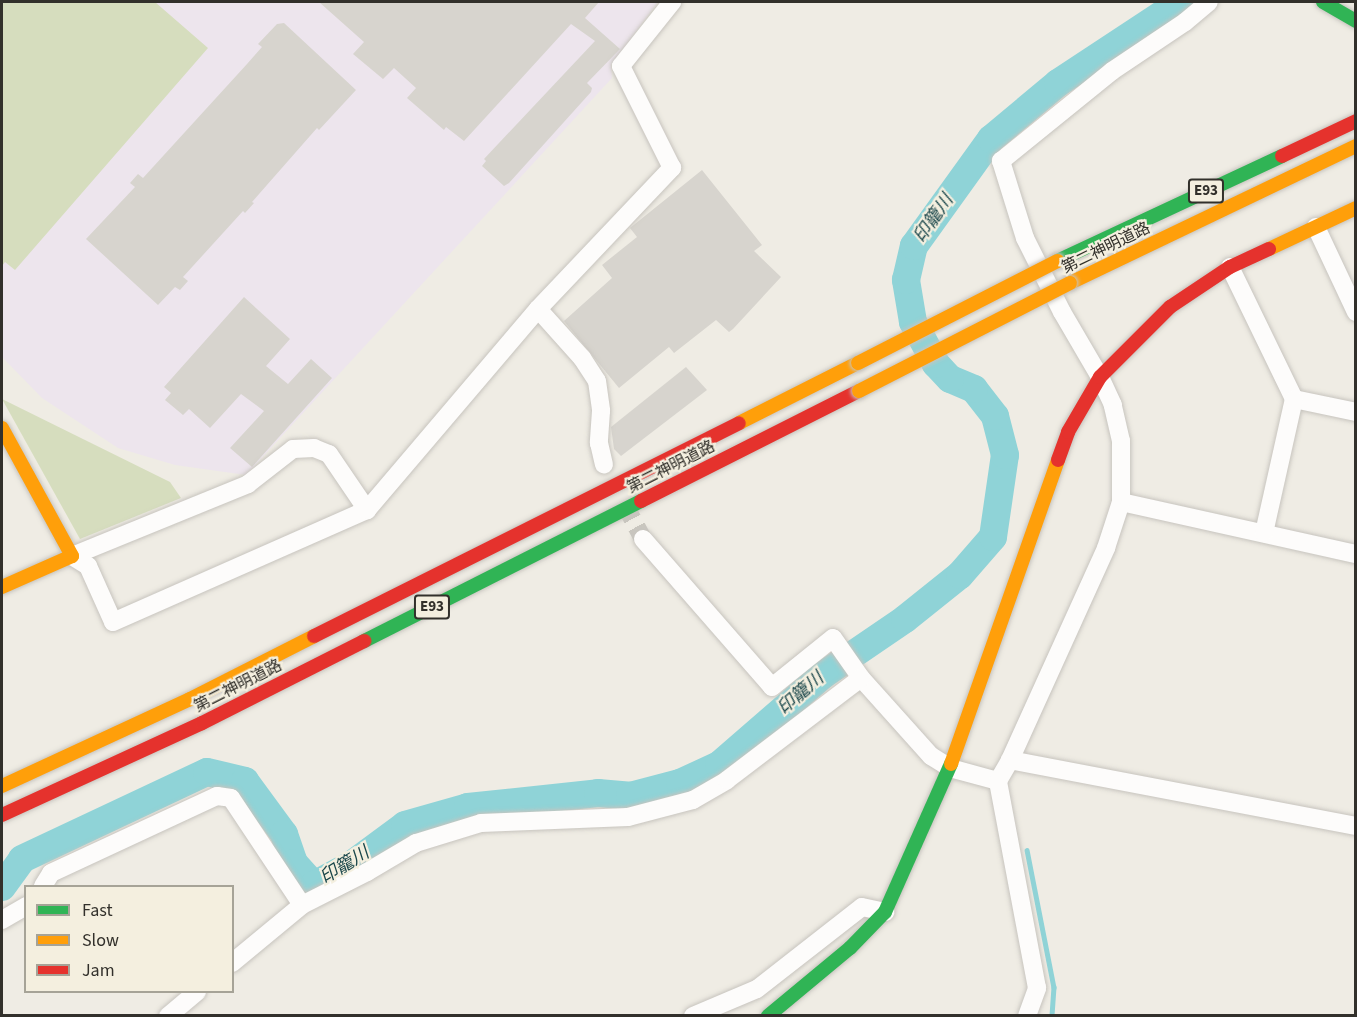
<!DOCTYPE html>
<html>
<head>
<meta charset="utf-8">
<style>
	body { margin:0 }
	#map { position:relative; width:1357px; height:1017px; overflow:hidden; background:#efece4; font-family:"Source Sans 3","Noto Sans JP",sans-serif }
	div>[style] { position:absolute }
	[style*='--x'] { left:calc(var(--x)*1px); top:calc(var(--y)*1px); width:calc(var(--w)*1px); rotate:calc(var(--a)*1deg) }
	.industrial>* { inset:0; background:#ede5ed }
	.green>* { inset:0; background:#d6ddbe }
	.stream>* { height:4.5px; margin:-2.25px; padding:0 2.25px; transform-origin:2.25px; border-radius:2.25px; background:#8fd3d7 }
	.river>* { height:28px; margin:-14px; padding:0 14px; transform-origin:14px; border-radius:14px; background:#8fd3d7 }
	.building>* { inset:0; background:#d7d4ce }
	.street-tunnel>* { height:18px; margin-top:-9px; transform-origin:0; background:repeating-linear-gradient(90deg,#c9c6bf 0 18px,transparent 0 27px) }
	.roads { filter:drop-shadow(0 0 2px #c7c4be) drop-shadow(0 0 2px #c7c4be) }
	.street>* { height:18px; margin:-9px; padding:0 9px; transform-origin:9px; border-radius:9px; background:#fdfcfb }
	.fast>* { height:14px; margin:-7px; padding:0 7px; transform-origin:7px; border-radius:7px; background:#30b455 }
	.slow>* { height:14px; margin:-7px; padding:0 7px; transform-origin:7px; border-radius:7px; background:#ff9f0a }
	.jam>* { height:14px; margin:-7px; padding:0 7px; transform-origin:7px; border-radius:7px; background:#e5322d }
	.bridges { filter:drop-shadow(0 0 2px #c7c4be) drop-shadow(0 0 2px #c7c4be) }
	.slow-bridge>* { height:14px; margin:-7px; padding:0 7px; transform-origin:7px; border-radius:7px; background:#ff9f0a }
	span { translate:-50% -50%; white-space:nowrap; text-align:center; line-height:1.15; -webkit-text-stroke:4.5px #f4efdf; paint-order:stroke }
	.shield-label span { padding:2px 4px; background:#f4efdf; border:2px solid; border-radius:4px; -webkit-text-stroke-width:0 }
	.shield-label { font-size:15px; color:#32302b; font-weight:700 }
	.street-label { font-size:16px; color:#32302b }
	.water-label { font-size:18px; color:#19464a; font-style:italic }
	.frame { position:absolute; inset:0; border:3px solid #32302b; pointer-events:none }
	.legend { position:absolute; left:24px; top:885px; width:210px; height:108px; box-sizing:border-box; background:#f4efdf; border:2px solid #a6a397; margin:0; padding:8px 10px; list-style:none; font-size:18px; color:#32302b }
	.legend li { display:flex; align-items:center; gap:12px; height:30px }
	.legend b { width:30px; border:2px solid #a6a397 }
</style>
</head>
<body>
<div id="map">
	<div class="industrial">
		<div style="clip-path:polygon(2px 2px,658px 2px,611px 65px,612px 78px,246px 475px,175px 465px,118px 448px,42px 398px,2px 357px)"></div>
	</div>
	<div class="green">
		<div style="clip-path:polygon(2px 2px,155px 2px,208px 48px,15px 270px,5px 262px,2px 266px)"></div>
		<div style="clip-path:polygon(2px 399px,170px 482px,181px 498px,80px 539px)"></div>
	</div>
	<div class="stream">
		<div style="--x:1027;--y:850;--w:140;--a:78.9"></div>
		<div style="--x:1054;--y:987;--w:29;--a:94"></div>
	</div>
	<div class="river">
		<div style="--x:2;--y:887;--w:34;--a:-54"></div>
		<div style="--x:22;--y:859;--w:204;--a:-25.2"></div>
		<div style="--x:207;--y:772;--w:39;--a:13"></div>
		<div style="--x:245;--y:781;--w:66;--a:53.7"></div>
		<div style="--x:284;--y:834;--w:31;--a:71"></div>
		<div style="--x:294;--y:863;--w:30;--a:48"></div>
		<div style="--x:314;--y:885;--w:42;--a:-28.4"></div>
		<div style="--x:351;--y:865;--w:67;--a:-36.5"></div>
		<div style="--x:405;--y:825;--w:66;--a:-15.9"></div>
		<div style="--x:468;--y:807;--w:131;--a:-6.1"></div>
		<div style="--x:598;--y:793;--w:32;--a:5"></div>
		<div style="--x:630;--y:796;--w:52;--a:-14.6"></div>
		<div style="--x:680;--y:783;--w:43;--a:-24.8"></div>
		<div style="--x:719;--y:765;--w:138;--a:-40.9"></div>
		<div style="--x:823;--y:675;--w:99;--a:-34.3"></div>
		<div style="--x:905;--y:619;--w:70;--a:-38.7"></div>
		<div style="--x:960;--y:575;--w:50;--a:-49"></div>
		<div style="--x:993;--y:537;--w:83;--a:-81.7"></div>
		<div style="--x:1005;--y:455;--w:40;--a:-104.4"></div>
		<div style="--x:995;--y:416;--w:34;--a:-128"></div>
		<div style="--x:974;--y:389;--w:26;--a:-157"></div>
		<div style="--x:950;--y:379;--w:21;--a:-133"></div>
		<div style="--x:936;--y:364;--w:48;--a:-118.7"></div>
		<div style="--x:913;--y:322;--w:43;--a:-99.5"></div>
		<div style="--x:906;--y:280;--w:35;--a:-77"></div>
		<div style="--x:914;--y:246;--w:132;--a:-54.3"></div>
		<div style="--x:991;--y:139;--w:87;--a:-39.9"></div>
		<div style="--x:1058;--y:83;--w:147;--a:-33.4"></div>
	</div>
	<div class="building">
		<div style="clip-path:polygon(319px 2px,599px 2px,585px 18px,620px 49px,587px 83px,592px 88px,591px 92px,509px 183px,504px 186px,482px 166px,486px 161px,484px 159px,595px 41px,571px 24px,464px 141px,446px 127px,444px 130px,407px 98px,416px 88px,394px 68px,383px 79px,353px 54px,364px 42px)"></div>
		<div style="clip-path:polygon(284px 23px,356px 90px,319px 130px,317px 128px,252px 202px,254px 203px,245px 213px,243px 211px,183px 277px,188px 281px,180px 290px,175px 287px,158px 305px,86px 239px,135px 187px,130px 183px,138px 174px,143px 178px,247px 64px,262px 47px,258px 44px,277px 24px)"></div>
		<div style="clip-path:polygon(702px 170px,762px 245px,754px 251px,781px 277px,733px 329px,729px 332px,716px 320px,674px 353px,669px 347px,619px 388px,564px 321px,612px 278px,602px 265px,637px 237px,630px 228px)"></div>
		<div style="clip-path:polygon(244px 297px,290px 339px,266px 366px,288px 384px,311px 359px,332px 378px,252px 467px,230px 448px,264px 411px,241px 394px,210px 428px,189px 409px,183px 415px,165px 400px,171px 393px,164px 387px)"></div>
		<div style="clip-path:polygon(686px 367px,707px 390px,621px 456px,614px 449px,611px 427px)"></div>
	</div>
	<div class="street-tunnel">
		<div style="--x:624;--y:503;--w:41;--a:62.2"></div>
	</div>
	<div class="roads">
		<div class="street">
			<div style="--x:1316;--y:227;--w:94;--a:64.8"></div>
			<div style="--x:1230;--y:267;--w:147;--a:64.1"></div>
			<div style="--x:1294;--y:399;--w:63;--a:11.8"></div>
			<div style="--x:538;--y:309;--w:66;--a:48.1"></div>
			<div style="--x:582;--y:358;--w:27;--a:57"></div>
			<div style="--x:597;--y:381;--w:30;--a:82"></div>
			<div style="--x:601;--y:411;--w:32;--a:94"></div>
			<div style="--x:599;--y:443;--w:22;--a:77"></div>
			<div style="--x:1121;--y:502;--w:241;--a:12.5"></div>
			<div style="--x:1264;--y:533;--w:137;--a:-77.4"></div>
			<div style="--x:643;--y:539;--w:196;--a:48.9"></div>
			<div style="--x:772;--y:687;--w:78;--a:-38.8"></div>
			<div style="--x:833;--y:638;--w:49;--a:55"></div>
			<div style="--x:861;--y:678;--w:105;--a:48.1"></div>
			<div style="--x:931;--y:756;--w:22;--a:32"></div>
			<div style="--x:950;--y:768;--w:50;--a:15.2"></div>
			<div style="--x:72;--y:556;--w:19;--a:32"></div>
			<div style="--x:88;--y:566;--w:61;--a:65.9"></div>
			<div style="--x:113;--y:622;--w:278;--a:-23.8"></div>
			<div style="--x:367;--y:510;--w:264;--a:-49.6"></div>
			<div style="--x:538;--y:309;--w:195;--a:-46.5"></div>
			<div style="--x:672;--y:168;--w:114;--a:-116.6"></div>
			<div style="--x:621;--y:66;--w:82;--a:-51.4"></div>
			<div style="--x:72;--y:556;--w:190;--a:-22.2"></div>
			<div style="--x:248;--y:484;--w:57;--a:-37.9"></div>
			<div style="--x:293;--y:449;--w:21;--a:-3"></div>
			<div style="--x:314;--y:448;--w:16;--a:22"></div>
			<div style="--x:329;--y:454;--w:68;--a:55.8"></div>
			<div style="--x:1010;--y:760;--w:352;--a:10.8"></div>
			<div style="--x:43;--y:886;--w:15;--a:-58"></div>
			<div style="--x:51;--y:873;--w:183;--a:-24.9"></div>
			<div style="--x:217;--y:796;--w:14;--a:8"></div>
			<div style="--x:231;--y:798;--w:128;--a:56.4"></div>
			<div style="--x:2;--y:920;--w:28;--a:-30"></div>
			<div style="--x:232;--y:963;--w:91;--a:-39.6"></div>
			<div style="--x:302;--y:905;--w:73;--a:-26.9"></div>
			<div style="--x:367;--y:872;--w:57;--a:-30.6"></div>
			<div style="--x:416;--y:843;--w:68;--a:-17.1"></div>
			<div style="--x:481;--y:823;--w:147;--a:-2.3"></div>
			<div style="--x:628;--y:817;--w:67;--a:-14.7"></div>
			<div style="--x:693;--y:800;--w:39;--a:-30"></div>
			<div style="--x:727;--y:780;--w:168;--a:-37.3"></div>
			<div style="--x:168;--y:1016;--w:38;--a:-40"></div>
			<div style="--x:693;--y:1016;--w:69;--a:-22.9"></div>
			<div style="--x:757;--y:989;--w:133;--a:-38"></div>
			<div style="--x:862;--y:907;--w:24;--a:12"></div>
			<div style="--x:1027;--y:1016;--w:30;--a:-70"></div>
			<div style="--x:1037;--y:988;--w:211;--a:-100.7"></div>
			<div style="--x:998;--y:781;--w:24;--a:-60"></div>
			<div style="--x:1010;--y:760;--w:233;--a:-65.6"></div>
			<div style="--x:1106;--y:548;--w:48;--a:-71.9"></div>
			<div style="--x:1121;--y:502;--w:61;--a:-90"></div>
			<div style="--x:1121;--y:441;--w:37;--a:-103"></div>
			<div style="--x:1113;--y:405;--w:31;--a:-115"></div>
			<div style="--x:1100;--y:377;--w:75;--a:-120.3"></div>
			<div style="--x:1062;--y:312;--w:83;--a:-116.6"></div>
			<div style="--x:1025;--y:238;--w:81;--a:-107.3"></div>
			<div style="--x:1001;--y:161;--w:143;--a:-39"></div>
			<div style="--x:1112;--y:71;--w:88;--a:-33.9"></div>
			<div style="--x:1185;--y:22;--w:31;--a:-40"></div>
		</div>
		<div class="fast">
			<div style="--x:1323;--y:2;--w:38;--a:30"></div>
			<div style="--x:1057;--y:261;--w:248;--a:-25"></div>
			<div style="--x:364;--y:641;--w:310;--a:-26.8"></div>
			<div style="--x:768;--y:1016;--w:107;--a:-39.7"></div>
			<div style="--x:850;--y:948;--w:50;--a:-45.8"></div>
			<div style="--x:885;--y:912;--w:162;--a:-66"></div>
		</div>
		<div class="slow">
			<div style="--x:1269;--y:249;--w:96;--a:-25.2"></div>
			<div style="--x:1070;--y:283;--w:317;--a:-25.6"></div>
			<div style="--x:739;--y:423;--w:133;--a:-26.8"></div>
			<div style="--x:2;--y:428;--w:146;--a:61.3"></div>
			<div style="--x:72;--y:556;--w:77;--a:156.1"></div>
			<div style="--x:951;--y:764;--w:322;--a:-70.6"></div>
			<div style="--x:2;--y:786;--w:207;--a:-24.8"></div>
			<div style="--x:190;--y:699;--w:139;--a:-26.9"></div>
		</div>
		<div class="jam">
			<div style="--x:1282;--y:156;--w:82;--a:-25.3"></div>
			<div style="--x:1058;--y:460;--w:30;--a:-70"></div>
			<div style="--x:1068;--y:432;--w:64;--a:-59.8"></div>
			<div style="--x:1100;--y:377;--w:99;--a:-45"></div>
			<div style="--x:1170;--y:307;--w:72;--a:-33.7"></div>
			<div style="--x:1230;--y:267;--w:43;--a:-24.8"></div>
			<div style="--x:641;--y:501;--w:244;--a:-26.8"></div>
			<div style="--x:314;--y:636;--w:475;--a:-26.6"></div>
			<div style="--x:2;--y:815;--w:220;--a:-24.7"></div>
			<div style="--x:202;--y:723;--w:182;--a:-26.8"></div>
		</div>
	</div>
	<div class="bridges">
		<div class="slow-bridge">
			<div style="--x:858;--y:363;--w:224;--a:-27.1"></div>
			<div style="--x:859;--y:391;--w:237;--a:-27.1"></div>
		</div>
	</div>
	<div class="shield-label">
		<span style="left:1206px;top:191px">E93</span>
		<span style="left:432px;top:607px">E93</span>
	</div>
	<div class="street-label">
		<span style="left:1106px;top:248px;rotate:-26deg">第二神明道路</span>
		<span style="left:671px;top:467px;rotate:-27deg">第二神明道路</span>
		<span style="left:238px;top:686px;rotate:-27deg">第二神明道路</span>
	</div>
	<div class="water-label">
		<span style="left:934px;top:219px;rotate:-55deg">印籠川</span>
		<span style="left:801px;top:694px;rotate:-41deg">印籠川</span>
		<span style="left:345px;top:866px;rotate:-32deg">印籠川</span>
	</div>
	<div class="frame"></div>
	<ul class="legend">
	<li><b style="height:8px;background:#30b455"></b>Fast</li>
	<li><b style="height:8px;background:#ff9f0a"></b>Slow</li>
	<li><b style="height:8px;background:#e5322d"></b>Jam</li>
	</ul>
</div>
</body>
</html>
